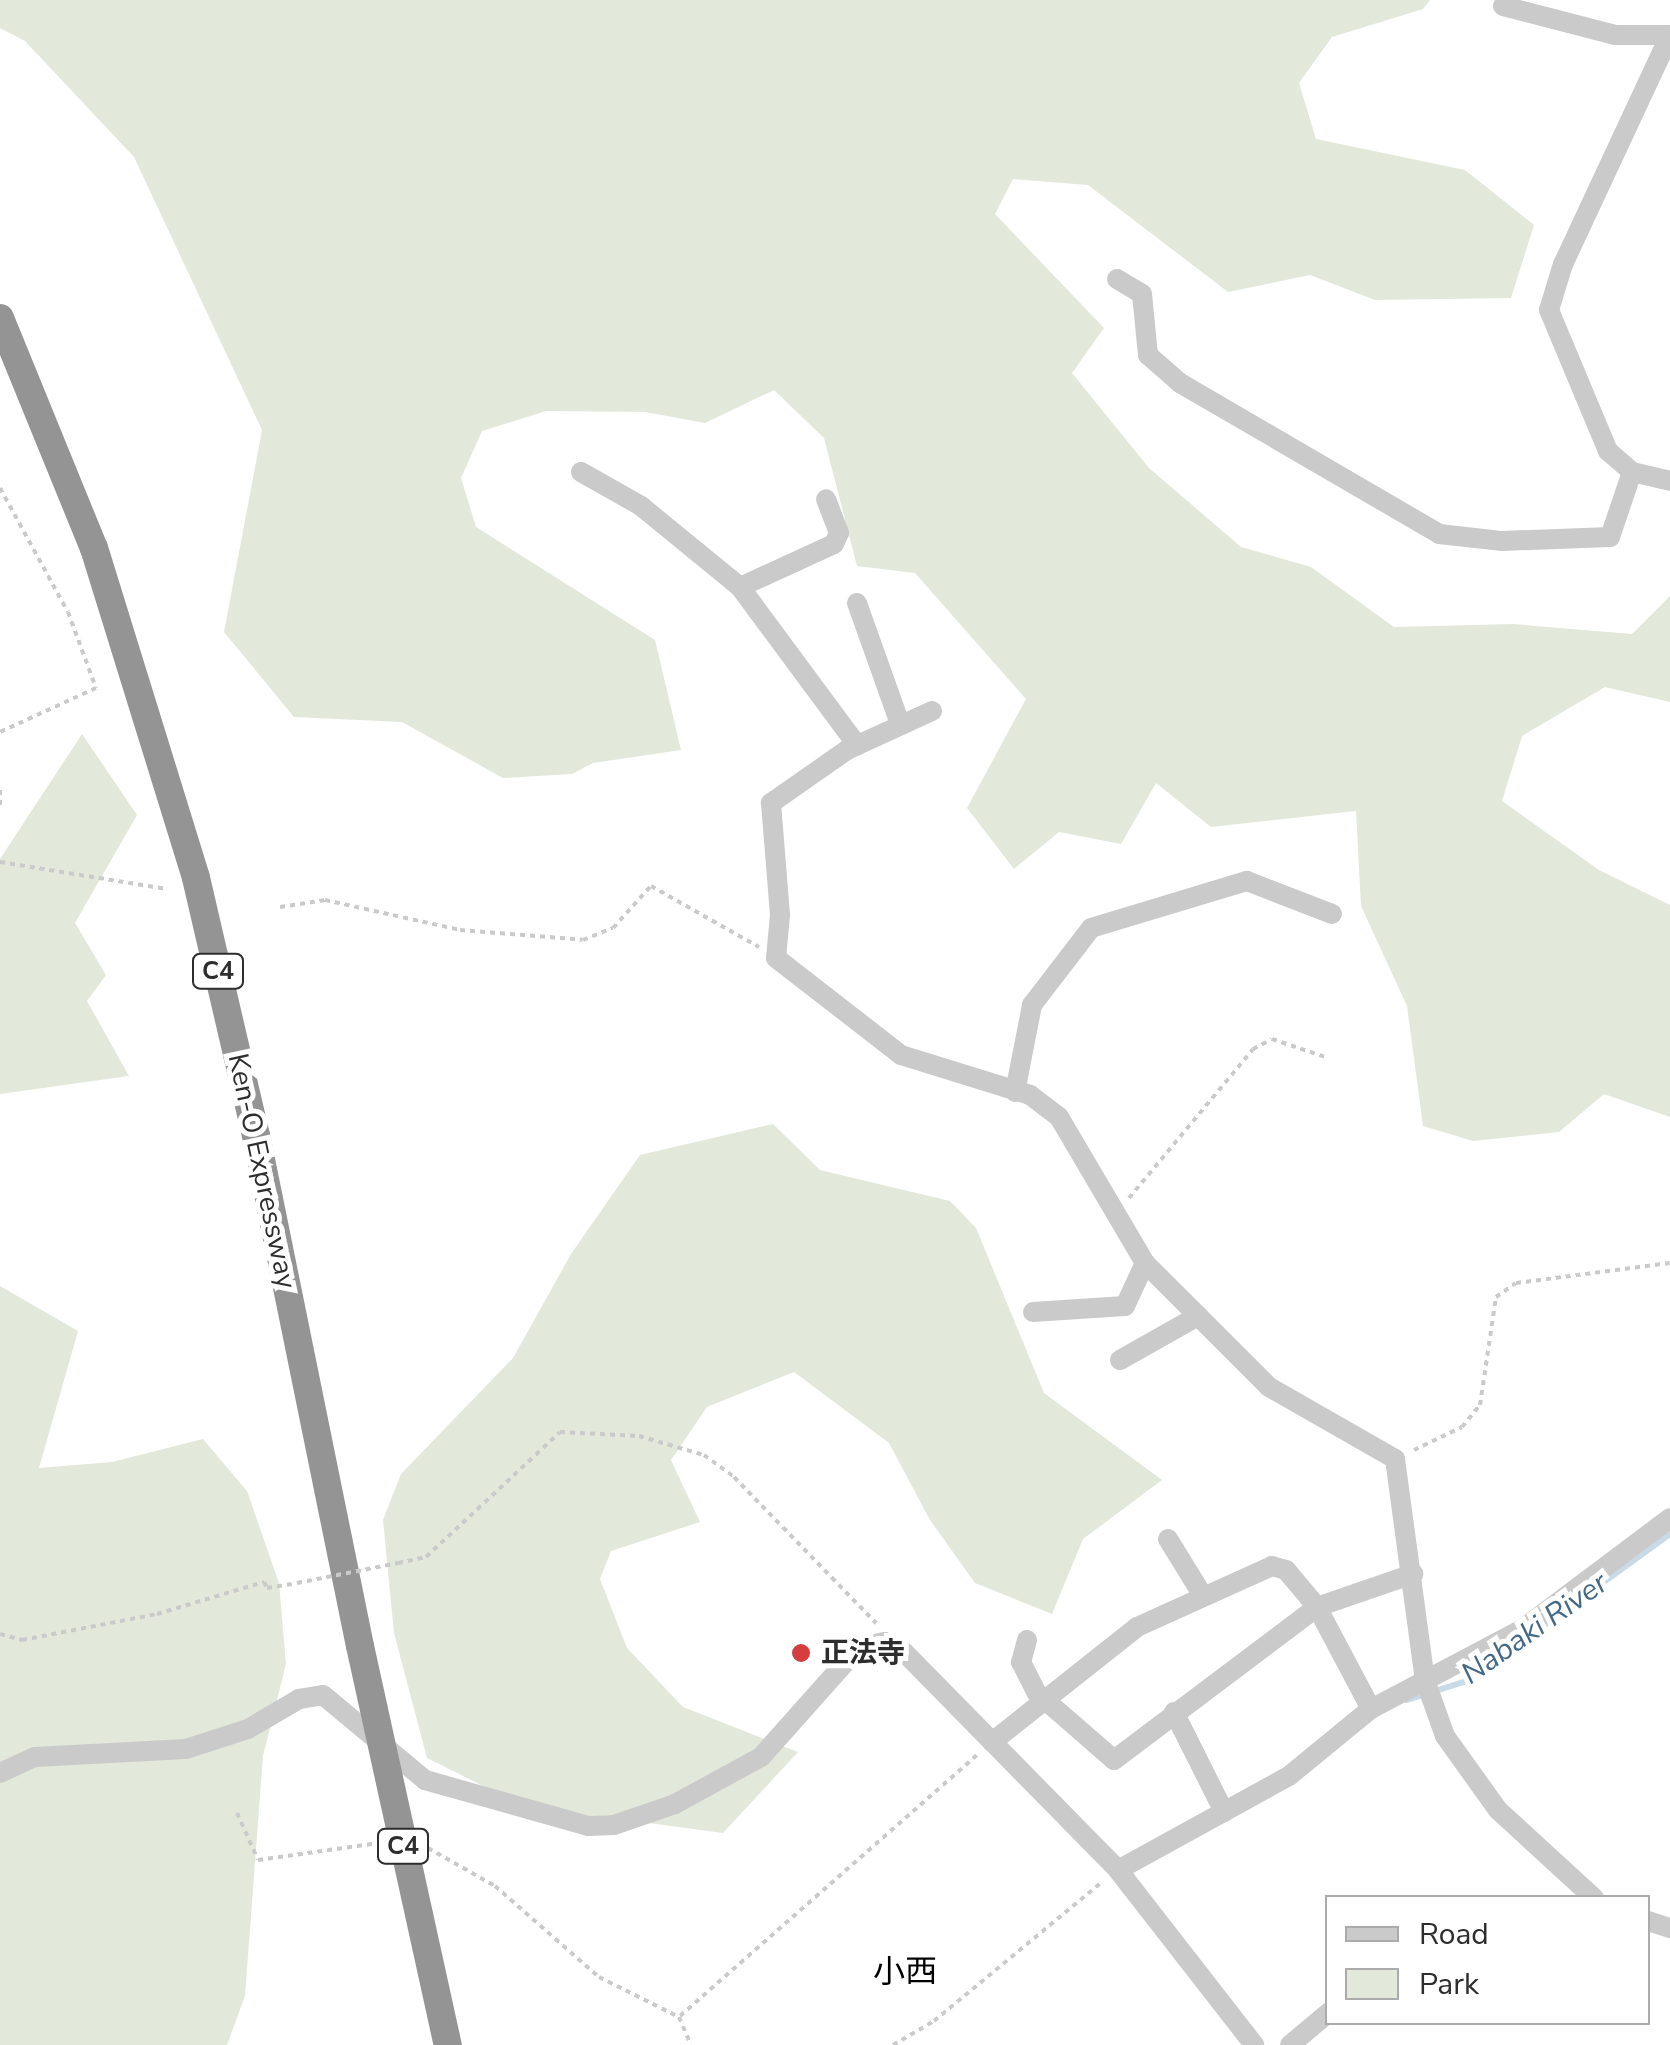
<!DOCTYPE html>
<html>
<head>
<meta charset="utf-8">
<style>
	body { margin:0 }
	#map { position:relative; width:1670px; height:2045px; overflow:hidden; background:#fff; font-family:"Nunito Sans","Noto Sans JP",sans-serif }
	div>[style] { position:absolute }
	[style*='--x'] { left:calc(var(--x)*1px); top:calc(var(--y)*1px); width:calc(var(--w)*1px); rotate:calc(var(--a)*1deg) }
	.green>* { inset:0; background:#e2e9db }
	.stream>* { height:6px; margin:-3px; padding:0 3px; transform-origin:3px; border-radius:3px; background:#c9dae7 }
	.path>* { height:4px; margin-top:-2px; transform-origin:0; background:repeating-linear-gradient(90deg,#cacaca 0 5px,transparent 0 10px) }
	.minor>* { height:20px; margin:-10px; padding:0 10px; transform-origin:10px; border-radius:10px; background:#cacaca }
	.highway>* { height:28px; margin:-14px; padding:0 14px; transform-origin:14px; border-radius:14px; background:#949494 }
	.path-bridge>* { height:4px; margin-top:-2px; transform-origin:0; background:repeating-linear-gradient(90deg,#cacaca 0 5px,transparent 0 10px) }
	.highway-bridge>* { height:28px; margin:-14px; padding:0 14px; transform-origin:14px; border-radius:14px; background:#949494 }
	.dots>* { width:28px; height:28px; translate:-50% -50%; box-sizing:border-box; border:5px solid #fff; border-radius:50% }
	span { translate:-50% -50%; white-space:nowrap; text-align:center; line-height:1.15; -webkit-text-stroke:10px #fff; paint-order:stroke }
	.shield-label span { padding:2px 8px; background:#fff; border:2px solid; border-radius:8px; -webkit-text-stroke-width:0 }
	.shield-label { font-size:25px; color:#2d2d2d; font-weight:700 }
	.street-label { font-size:28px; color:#2d2d2d }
	.poi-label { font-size:28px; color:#2d2d2d; font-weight:700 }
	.left { translate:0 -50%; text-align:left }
	.water-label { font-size:30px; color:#426987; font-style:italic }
	.quarter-label { font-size:32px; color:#000 }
	.legend { position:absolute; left:1325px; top:1895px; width:325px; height:130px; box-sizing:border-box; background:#fff; border:2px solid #ababab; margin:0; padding:12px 18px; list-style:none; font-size:30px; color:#2d2d2d }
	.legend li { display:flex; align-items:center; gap:20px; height:50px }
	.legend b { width:50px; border:2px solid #ababab }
</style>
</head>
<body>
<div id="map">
	<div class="green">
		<div style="clip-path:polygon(0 0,1430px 0,1423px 9px,1332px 37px,1299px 83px,1316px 139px,1465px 170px,1534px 225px,1511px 298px,1375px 300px,1310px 275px,1228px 292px,1088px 185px,1013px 179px,995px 214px,1104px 328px,1072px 373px,1149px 468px,1241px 547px,1311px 567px,1394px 627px,1513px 624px,1632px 634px,1670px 596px,1670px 702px,1605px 687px,1522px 736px,1502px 801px,1599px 870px,1670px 905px,1670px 1117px,1604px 1094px,1559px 1132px,1473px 1141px,1423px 1126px,1407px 1006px,1361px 906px,1356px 811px,1211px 827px,1156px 783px,1121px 844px,1059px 832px,1014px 869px,967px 808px,1026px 699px,915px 573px,857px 566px,824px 438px,774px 390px,705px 423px,645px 412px,546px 411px,482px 431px,461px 478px,476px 527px,655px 640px,681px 750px,593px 763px,572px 774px,503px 778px,402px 722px,294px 717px,224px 632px,262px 430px,134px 157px,25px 41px,0 28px)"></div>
		<div style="clip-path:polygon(82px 734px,137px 815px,75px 923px,106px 975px,87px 1001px,129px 1076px,0 1094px,0 859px)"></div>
		<div style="clip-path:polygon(773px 1124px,820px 1170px,950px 1201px,976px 1228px,1044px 1393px,1162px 1480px,1083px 1539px,1052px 1614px,975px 1583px,930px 1520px,889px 1443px,794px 1372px,707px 1407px,671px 1460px,700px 1522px,611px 1551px,600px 1579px,627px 1648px,683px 1707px,798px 1752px,723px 1833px,619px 1819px,555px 1822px,427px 1758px,394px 1633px,383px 1520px,401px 1474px,513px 1358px,571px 1254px,640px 1155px)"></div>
		<div style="clip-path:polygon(0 1286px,78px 1331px,39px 1468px,112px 1462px,203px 1439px,247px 1491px,279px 1583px,286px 1664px,263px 1756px,245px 1996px,227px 2045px,0 2045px)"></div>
	</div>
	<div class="stream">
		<div style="--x:1407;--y:1700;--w:63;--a:-17.6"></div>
		<div style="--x:1467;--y:1681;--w:251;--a:-35.9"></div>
	</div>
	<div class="path">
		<div style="--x:0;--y:488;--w:141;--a:61.3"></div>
		<div style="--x:68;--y:612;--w:81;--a:69.8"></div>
		<div style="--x:96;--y:688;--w:106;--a:155.4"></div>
		<div style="--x:0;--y:790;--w:17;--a:90"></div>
		<div style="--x:0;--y:862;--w:169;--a:9.2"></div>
		<div style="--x:280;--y:907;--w:46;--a:-8.8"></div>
		<div style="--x:325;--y:900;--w:138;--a:12.5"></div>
		<div style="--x:460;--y:930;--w:123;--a:4.6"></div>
		<div style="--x:583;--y:940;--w:32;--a:-22"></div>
		<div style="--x:613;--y:928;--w:57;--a:-47.9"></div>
		<div style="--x:651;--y:886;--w:124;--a:29.5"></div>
		<div style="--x:1129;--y:1198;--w:194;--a:-50.2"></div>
		<div style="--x:1253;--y:1049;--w:21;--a:-28"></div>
		<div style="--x:1272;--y:1039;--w:59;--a:18.7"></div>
		<div style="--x:1414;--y:1450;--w:53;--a:-25.6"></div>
		<div style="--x:1462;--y:1427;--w:28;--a:-51"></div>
		<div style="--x:1480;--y:1405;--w:109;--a:-81.6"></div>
		<div style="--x:1496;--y:1297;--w:24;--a:-35"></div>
		<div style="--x:1516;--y:1283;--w:155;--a:-7.4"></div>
		<div style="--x:398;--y:1563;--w:29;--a:-12"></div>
		<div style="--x:426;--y:1557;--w:183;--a:-43"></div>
		<div style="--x:560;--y:1432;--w:79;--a:2.9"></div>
		<div style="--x:639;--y:1436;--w:68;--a:16.3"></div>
		<div style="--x:704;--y:1455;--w:37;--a:36"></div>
		<div style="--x:734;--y:1477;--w:204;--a:45.8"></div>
		<div style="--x:0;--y:1634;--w:23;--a:15"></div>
		<div style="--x:22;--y:1640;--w:137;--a:-10.9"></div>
		<div style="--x:157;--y:1614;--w:112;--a:-16.7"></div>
		<div style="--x:264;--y:1582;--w:7;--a:63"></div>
		<div style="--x:267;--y:1588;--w:30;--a:-9"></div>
		<div style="--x:237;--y:1813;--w:51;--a:65.9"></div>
		<div style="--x:258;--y:1860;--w:122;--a:-8"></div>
		<div style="--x:428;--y:1848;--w:77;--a:29.6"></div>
		<div style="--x:495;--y:1886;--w:138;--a:41.2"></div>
		<div style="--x:599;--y:1977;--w:89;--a:26.6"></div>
		<div style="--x:679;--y:2017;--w:30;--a:67"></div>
		<div style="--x:680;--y:2016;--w:395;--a:-41.3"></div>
		<div style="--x:893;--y:2045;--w:48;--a:-30.3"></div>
		<div style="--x:934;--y:2021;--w:218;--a:-39.6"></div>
	</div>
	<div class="minor">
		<div style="--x:1503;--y:6;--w:116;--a:14.5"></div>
		<div style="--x:1615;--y:35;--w:55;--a:0"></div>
		<div style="--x:1670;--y:35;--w:253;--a:115"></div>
		<div style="--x:1563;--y:264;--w:48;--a:106.9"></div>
		<div style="--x:1549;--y:310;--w:153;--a:67.3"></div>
		<div style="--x:1608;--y:451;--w:32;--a:41"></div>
		<div style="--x:1632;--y:472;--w:39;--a:13"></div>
		<div style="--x:1117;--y:279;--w:29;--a:31"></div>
		<div style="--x:1142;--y:294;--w:61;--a:84.4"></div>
		<div style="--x:1148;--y:355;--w:43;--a:41.2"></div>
		<div style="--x:1180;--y:383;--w:300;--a:30.2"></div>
		<div style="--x:1439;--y:534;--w:62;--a:6.4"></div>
		<div style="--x:1501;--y:541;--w:109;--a:-2.1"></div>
		<div style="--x:1610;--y:537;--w:69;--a:-71.3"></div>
		<div style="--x:581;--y:472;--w:69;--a:29.5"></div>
		<div style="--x:641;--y:506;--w:128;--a:39.3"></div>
		<div style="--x:740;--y:587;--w:197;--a:53.5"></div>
		<div style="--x:740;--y:587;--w:103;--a:-24.6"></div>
		<div style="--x:834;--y:544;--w:12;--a:-66"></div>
		<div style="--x:839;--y:533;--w:36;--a:-111"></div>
		<div style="--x:857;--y:603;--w:128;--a:70.4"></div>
		<div style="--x:932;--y:711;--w:94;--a:155.4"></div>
		<div style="--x:847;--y:750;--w:93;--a:145.1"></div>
		<div style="--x:771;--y:803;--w:112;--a:85.4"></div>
		<div style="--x:780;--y:915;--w:43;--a:95.3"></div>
		<div style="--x:776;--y:958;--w:158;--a:37.8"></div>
		<div style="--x:901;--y:1055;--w:135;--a:17.2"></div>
		<div style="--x:1030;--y:1095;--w:36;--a:37"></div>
		<div style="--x:1059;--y:1117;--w:169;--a:59.5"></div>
		<div style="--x:1145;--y:1263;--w:175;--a:45"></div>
		<div style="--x:1269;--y:1387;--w:145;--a:29.7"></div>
		<div style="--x:1395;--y:1459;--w:223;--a:82.3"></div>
		<div style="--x:1425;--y:1680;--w:59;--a:70.3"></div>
		<div style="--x:1445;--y:1736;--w:91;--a:54.4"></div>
		<div style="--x:1498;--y:1810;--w:130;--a:42.5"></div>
		<div style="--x:1015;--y:1092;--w:89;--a:-78.9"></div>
		<div style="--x:1032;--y:1005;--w:97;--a:-52.5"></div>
		<div style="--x:1091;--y:928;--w:163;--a:-16.8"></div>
		<div style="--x:1247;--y:881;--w:91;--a:21.2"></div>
		<div style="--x:1033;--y:1312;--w:92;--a:-3.7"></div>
		<div style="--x:1125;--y:1306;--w:47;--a:-65.1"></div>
		<div style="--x:1120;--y:1360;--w:90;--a:-29.4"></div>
		<div style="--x:1168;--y:1539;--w:67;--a:58.4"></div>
		<div style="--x:1027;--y:1640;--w:23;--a:105"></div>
		<div style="--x:1021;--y:1662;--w:35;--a:63"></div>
		<div style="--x:1037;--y:1693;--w:102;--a:41"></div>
		<div style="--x:1114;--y:1760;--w:254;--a:-37"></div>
		<div style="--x:1317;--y:1607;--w:102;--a:-19"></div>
		<div style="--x:1174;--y:1712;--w:112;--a:63.4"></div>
		<div style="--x:992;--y:1742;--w:185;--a:-38.4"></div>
		<div style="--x:1137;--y:1627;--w:148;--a:-24.3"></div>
		<div style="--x:1272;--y:1566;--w:15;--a:16"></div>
		<div style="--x:1286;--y:1570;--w:48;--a:50"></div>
		<div style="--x:1317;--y:1607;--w:115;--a:62.1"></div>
		<div style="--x:0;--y:1773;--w:38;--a:-25"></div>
		<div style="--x:35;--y:1757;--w:151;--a:-3"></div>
		<div style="--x:186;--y:1749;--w:65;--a:-17.9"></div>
		<div style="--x:248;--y:1729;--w:59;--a:-30.5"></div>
		<div style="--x:299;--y:1699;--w:24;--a:-9"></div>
		<div style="--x:323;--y:1695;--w:133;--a:39.8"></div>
		<div style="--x:425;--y:1780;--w:170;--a:15.7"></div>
		<div style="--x:589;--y:1826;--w:25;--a:-2"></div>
		<div style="--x:614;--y:1825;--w:65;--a:-19"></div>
		<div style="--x:675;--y:1804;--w:98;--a:-28.7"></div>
		<div style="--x:761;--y:1757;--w:147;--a:-48.3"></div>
		<div style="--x:859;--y:1647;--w:26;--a:-11"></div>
		<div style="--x:885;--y:1642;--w:21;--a:28"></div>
		<div style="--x:904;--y:1652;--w:305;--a:45.5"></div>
		<div style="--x:1118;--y:1870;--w:222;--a:52.1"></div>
		<div style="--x:1118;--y:1870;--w:195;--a:-28.8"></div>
		<div style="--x:1289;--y:1776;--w:106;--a:-39.3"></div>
		<div style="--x:1371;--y:1709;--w:170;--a:-27.8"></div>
		<div style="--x:1521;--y:1630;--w:186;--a:-36.9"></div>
		<div style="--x:1648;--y:1921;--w:23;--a:18"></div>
		<div style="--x:1290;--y:2045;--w:50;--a:-40.1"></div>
	</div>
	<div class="highway">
		<div style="--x:0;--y:318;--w:248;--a:67.8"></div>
		<div style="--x:94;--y:548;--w:345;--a:72.8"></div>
		<div style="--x:196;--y:878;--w:264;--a:76.9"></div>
		<div style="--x:256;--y:1135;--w:521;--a:78.5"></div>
	</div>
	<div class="path-bridge">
		<div style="--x:297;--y:1583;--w:103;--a:-11.2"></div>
	</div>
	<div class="highway-bridge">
		<div style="--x:360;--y:1646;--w:409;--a:77.6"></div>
	</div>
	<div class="dots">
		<div style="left:801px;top:1653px;background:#d53e41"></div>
	</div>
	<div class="shield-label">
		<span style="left:218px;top:971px">C4</span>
		<span style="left:403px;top:1846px">C4</span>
	</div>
	<div class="street-label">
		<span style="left:262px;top:1171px;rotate:78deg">Ken-O Expressway</span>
	</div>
	<div class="poi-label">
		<span class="left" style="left:821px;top:1653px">正法寺</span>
	</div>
	<div class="water-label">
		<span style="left:1535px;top:1629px;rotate:-35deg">Nabaki River</span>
	</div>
	<div class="quarter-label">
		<span style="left:905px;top:1972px">小西</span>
	</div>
	<ul class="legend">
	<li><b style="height:12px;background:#cacaca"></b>Road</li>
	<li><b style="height:28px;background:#e2e9db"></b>Park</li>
	</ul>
</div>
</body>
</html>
